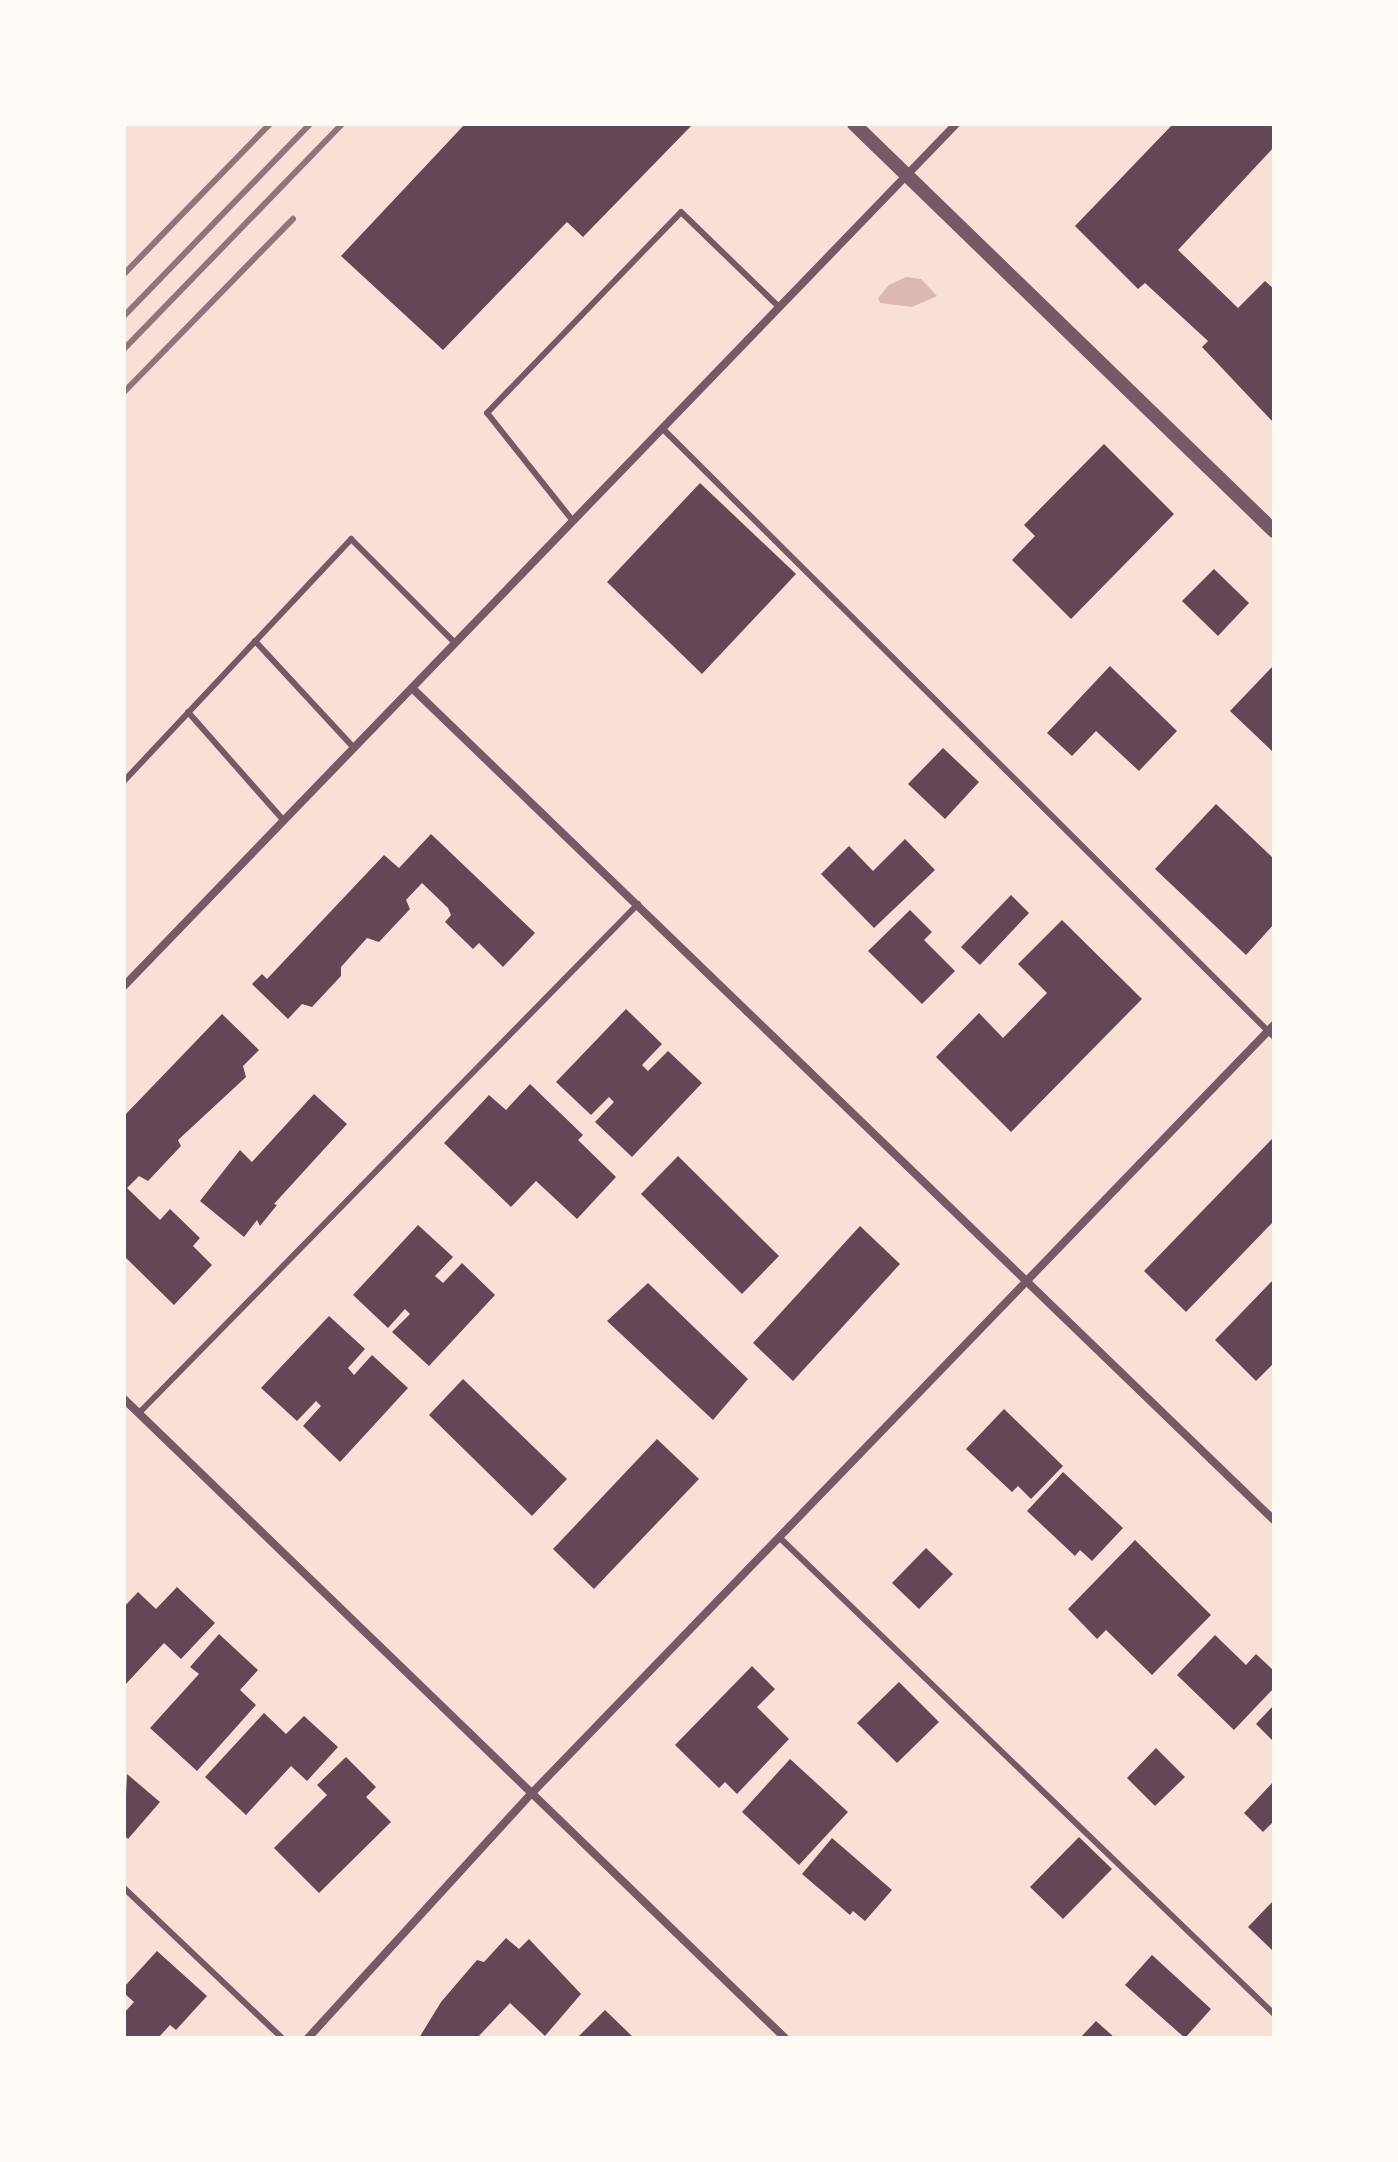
<!DOCTYPE html>
<html>
<head>
<meta charset="utf-8">
<style>
	body { margin:0 }
	#map { position:relative; width:1398px; height:2162px; overflow:hidden; background:#f7e1d7; font-family:"Source Serif 4",serif }
	div>[style] { position:absolute }
	[style*='--x'] { left:calc(var(--x)*1px); top:calc(var(--y)*1px); width:calc(var(--w)*1px); rotate:calc(var(--a)*1deg) }
	.water>* { inset:0; background:#dcb8b0 }
	.building>* { inset:0; background:#644757 }
	.service>* { height:6px; margin:-3px; padding:0 3px; transform-origin:3px; border-radius:3px; background:#755966 }
	.minor>* { height:8px; margin:-4px; padding:0 4px; transform-origin:4px; border-radius:4px; background:#755966 }
	.tertiary>* { height:14px; margin:-7px; padding:0 7px; transform-origin:7px; border-radius:7px; background:#755966 }
	.rail>* { height:6px; margin:-3px; padding:0 3px; transform-origin:3px; border-radius:3px; background:#8f747c }
	span { translate:-50% -50%; white-space:nowrap; text-align:center; line-height:1.15; -webkit-text-stroke:7px #fffaf5; paint-order:stroke }
	.frame { position:absolute; inset:0; border:126px solid #fffaf5; pointer-events:none }
</style>
</head>
<body>
<div id="map">
	<div class="water">
		<div style="clip-path:polygon(906px 277px,921px 279px,937px 296px,912px 307px,880px 303px,878px 298px,889px 285px)"></div>
	</div>
	<div class="building">
		<div style="clip-path:polygon(465px 124px,693px 124px,583px 237px,567px 222px,443px 350px,341px 256px)"></div>
		<div style="clip-path:polygon(1173px 124px,1274px 124px,1274px 147px,1178px 250px,1238px 308px,1265px 281px,1274px 289px,1274px 423px,1202px 347px,1208px 341px,1145px 283px,1138px 289px,1075px 226px)"></div>
		<div style="clip-path:polygon(1104px 444px,1174px 514px,1071px 619px,1012px 560px,1035px 536px,1024px 525px)"></div>
		<div style="clip-path:polygon(700px 483px,796px 574px,702px 674px,607px 582px)"></div>
		<div style="clip-path:polygon(1214px 569px,1249px 603px,1218px 636px,1182px 601px)"></div>
		<div style="clip-path:polygon(1274px 665px,1274px 753px,1230px 711px)"></div>
		<div style="clip-path:polygon(1110px 666px,1177px 731px,1139px 771px,1096px 731px,1072px 756px,1047px 733px)"></div>
		<div style="clip-path:polygon(943px 748px,979px 782px,945px 819px,908px 784px)"></div>
		<div style="clip-path:polygon(1216px 804px,1274px 859px,1274px 924px,1246px 955px,1155px 869px)"></div>
		<div style="clip-path:polygon(431px 834px,535px 933px,503px 967px,479px 943px,473px 949px,445px 922px,451px 915px,448px 908px,422px 883px,406px 900px,410px 909px,379px 942px,367px 938px,341px 967px,341px 976px,312px 1007px,302px 1004px,288px 1019px,252px 984px,262px 974px,267px 979px,384px 855px,399px 868px)"></div>
		<div style="clip-path:polygon(905px 839px,935px 870px,874px 928px,821px 874px,849px 846px,873px 871px)"></div>
		<div style="clip-path:polygon(1011px 895px,1029px 913px,980px 965px,961px 947px)"></div>
		<div style="clip-path:polygon(910px 910px,932px 932px,924px 940px,955px 971px,922px 1004px,868px 951px)"></div>
		<div style="clip-path:polygon(1062px 920px,1142px 999px,1011px 1132px,936px 1057px,979px 1013px,1003px 1038px,1047px 993px,1018px 964px)"></div>
		<div style="clip-path:polygon(626px 1009px,662px 1044px,642px 1065px,648px 1071px,668px 1051px,702px 1083px,632px 1157px,595px 1122px,614px 1102px,609px 1097px,591px 1115px,556px 1082px)"></div>
		<div style="clip-path:polygon(222px 1014px,259px 1050px,243px 1066px,246px 1077px,178px 1140px,181px 1146px,148px 1181px,139px 1176px,127px 1188px,160px 1220px,170px 1209px,200px 1238px,193px 1246px,212px 1265px,174px 1305px,124px 1256px,124px 1116px)"></div>
		<div style="clip-path:polygon(530px 1084px,583px 1135px,578px 1140px,616px 1177px,577px 1219px,536px 1181px,511px 1207px,444px 1143px,489px 1095px,506px 1110px)"></div>
		<div style="clip-path:polygon(314px 1094px,347px 1124px,274px 1204px,277px 1205px,260px 1226px,257px 1220px,244px 1237px,200px 1201px,240px 1150px,252px 1162px)"></div>
		<div style="clip-path:polygon(1274px 1137px,1274px 1221px,1186px 1312px,1144px 1271px)"></div>
		<div style="clip-path:polygon(678px 1156px,779px 1256px,742px 1294px,641px 1194px)"></div>
		<div style="clip-path:polygon(418px 1225px,453px 1257px,435px 1276px,443px 1283px,462px 1263px,495px 1295px,429px 1366px,392px 1332px,410px 1314px,405px 1309px,388px 1328px,353px 1295px)"></div>
		<div style="clip-path:polygon(860px 1226px,900px 1264px,793px 1381px,753px 1343px)"></div>
		<div style="clip-path:polygon(1274px 1279px,1274px 1363px,1256px 1381px,1215px 1340px)"></div>
		<div style="clip-path:polygon(648px 1283px,748px 1379px,713px 1420px,607px 1321px)"></div>
		<div style="clip-path:polygon(329px 1316px,365px 1349px,348px 1368px,354px 1375px,372px 1355px,408px 1388px,340px 1462px,303px 1426px,321px 1406px,316px 1401px,297px 1421px,261px 1388px)"></div>
		<div style="clip-path:polygon(463px 1379px,567px 1479px,532px 1516px,429px 1415px)"></div>
		<div style="clip-path:polygon(1004px 1409px,1063px 1466px,1031px 1499px,1018px 1486px,1012px 1492px,966px 1449px)"></div>
		<div style="clip-path:polygon(657px 1439px,699px 1479px,594px 1589px,553px 1549px)"></div>
		<div style="clip-path:polygon(1063px 1472px,1123px 1528px,1092px 1561px,1080px 1550px,1075px 1556px,1027px 1511px)"></div>
		<div style="clip-path:polygon(1135px 1540px,1211px 1615px,1152px 1675px,1106px 1630px,1097px 1639px,1068px 1609px)"></div>
		<div style="clip-path:polygon(926px 1548px,953px 1574px,919px 1609px,892px 1583px)"></div>
		<div style="clip-path:polygon(177px 1587px,215px 1623px,181px 1659px,164px 1643px,124px 1686px,124px 1607px,138px 1592px,156px 1609px)"></div>
		<div style="clip-path:polygon(219px 1634px,258px 1670px,240px 1690px,256px 1705px,197px 1771px,150px 1728px,199px 1674px,190px 1667px)"></div>
		<div style="clip-path:polygon(1215px 1635px,1246px 1665px,1256px 1654px,1274px 1671px,1274px 1688px,1234px 1730px,1177px 1675px)"></div>
		<div style="clip-path:polygon(752px 1666px,775px 1689px,757px 1707px,789px 1739px,737px 1794px,725px 1782px,719px 1788px,675px 1745px)"></div>
		<div style="clip-path:polygon(899px 1682px,939px 1722px,897px 1763px,857px 1723px)"></div>
		<div style="clip-path:polygon(1274px 1705px,1274px 1742px,1256px 1724px)"></div>
		<div style="clip-path:polygon(264px 1713px,286px 1734px,304px 1716px,338px 1747px,307px 1781px,291px 1766px,246px 1815px,205px 1777px)"></div>
		<div style="clip-path:polygon(1156px 1748px,1185px 1777px,1155px 1806px,1127px 1778px)"></div>
		<div style="clip-path:polygon(346px 1757px,376px 1787px,366px 1797px,391px 1822px,319px 1893px,274px 1848px,327px 1795px,317px 1785px)"></div>
		<div style="clip-path:polygon(790px 1759px,848px 1812px,799px 1865px,742px 1812px)"></div>
		<div style="clip-path:polygon(127px 1774px,160px 1802px,128px 1839px,124px 1835px)"></div>
		<div style="clip-path:polygon(1274px 1781px,1274px 1821px,1263px 1832px,1244px 1813px)"></div>
		<div style="clip-path:polygon(1079px 1837px,1112px 1869px,1063px 1919px,1030px 1887px)"></div>
		<div style="clip-path:polygon(832px 1838px,892px 1890px,865px 1921px,853px 1911px,850px 1915px,802px 1874px)"></div>
		<div style="clip-path:polygon(1274px 1900px,1274px 1952px,1248px 1927px)"></div>
		<div style="clip-path:polygon(506px 1938px,519px 1949px,529px 1939px,581px 1994px,545px 2036px,510px 2003px,477px 2038px,419px 2038px,441px 2002px,477px 1960px,484px 1962px)"></div>
		<div style="clip-path:polygon(157px 1951px,207px 1996px,176px 2030px,170px 2025px,158px 2038px,124px 2038px,124px 2013px,134px 2002px,124px 1993px,124px 1987px)"></div>
		<div style="clip-path:polygon(1152px 1955px,1211px 2009px,1185px 2038px,1125px 1985px)"></div>
		<div style="clip-path:polygon(605px 2010px,634px 2038px,577px 2038px)"></div>
		<div style="clip-path:polygon(1096px 2021px,1115px 2038px,1080px 2038px)"></div>
	</div>
	<div class="service">
		<div style="--x:662;--y:428;--w:863;--a:44.86"></div>
		<div style="--x:573;--y:521;--w:138;--a:-128.5"></div>
		<div style="--x:487;--y:413;--w:279;--a:-46"></div>
		<div style="--x:681;--y:212;--w:136;--a:44.1"></div>
		<div style="--x:255;--y:641;--w:146;--a:47.2"></div>
		<div style="--x:188;--y:712;--w:145;--a:48.6"></div>
		<div style="--x:124;--y:781;--w:332;--a:-46.8"></div>
		<div style="--x:351;--y:539;--w:147;--a:45"></div>
		<div style="--x:139;--y:1413;--w:713;--a:-45.57"></div>
		<div style="--x:779;--y:1537;--w:687;--a:43.94"></div>
		<div style="--x:124;--y:1888;--w:218;--a:43.5"></div>
	</div>
	<div class="minor">
		<div style="--x:412;--y:688;--w:1198;--a:43.99"></div>
		<div style="--x:124;--y:986;--w:1198;--a:-46.01"></div>
		<div style="--x:124;--y:1399;--w:919;--a:44.03"></div>
		<div style="--x:308;--y:2038;--w:332;--a:-47.6"></div>
		<div style="--x:532;--y:1793;--w:1068;--a:-45.99"></div>
	</div>
	<div class="tertiary">
		<div style="--x:854;--y:124;--w:585;--a:44.1"></div>
	</div>
	<div class="rail">
		<div style="--x:124;--y:274;--w:209;--a:-45.8"></div>
		<div style="--x:124;--y:316;--w:267;--a:-45.9"></div>
		<div style="--x:124;--y:349;--w:313;--a:-45.9"></div>
		<div style="--x:124;--y:392;--w:242;--a:-45.7"></div>
	</div>
	<div class="frame"></div>
</div>
</body>
</html>
